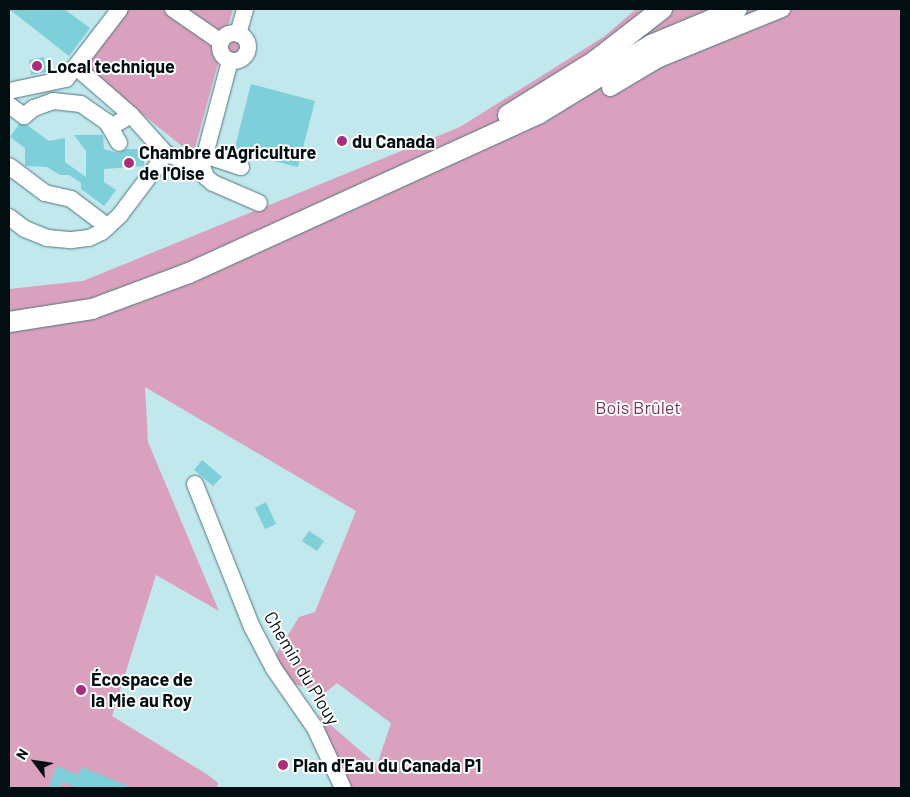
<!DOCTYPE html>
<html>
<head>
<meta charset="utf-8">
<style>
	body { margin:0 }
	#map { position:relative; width:910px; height:797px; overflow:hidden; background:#c0e8ed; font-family:Barlow,sans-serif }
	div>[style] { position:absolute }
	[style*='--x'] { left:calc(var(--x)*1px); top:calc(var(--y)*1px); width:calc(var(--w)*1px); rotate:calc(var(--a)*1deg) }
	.green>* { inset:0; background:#daa1be }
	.round { border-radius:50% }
	.building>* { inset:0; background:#7dcfd9 }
	.roads { filter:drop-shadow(0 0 1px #51767b) drop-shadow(0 0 1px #51767b) }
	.minor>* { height:16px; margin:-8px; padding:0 8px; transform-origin:8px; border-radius:8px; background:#fff }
	.minor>.ring { margin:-8px; padding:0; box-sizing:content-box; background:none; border:16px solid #fff; border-radius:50% }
	.major>* { height:20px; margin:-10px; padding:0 10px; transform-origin:10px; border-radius:10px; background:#fff }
	.dots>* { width:14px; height:14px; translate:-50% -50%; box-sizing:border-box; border:2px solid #fff; border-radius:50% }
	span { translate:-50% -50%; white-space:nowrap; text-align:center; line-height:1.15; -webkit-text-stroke:4px #fff; paint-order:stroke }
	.poi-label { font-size:18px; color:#020e10; font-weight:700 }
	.left { translate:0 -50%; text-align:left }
	.park-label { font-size:18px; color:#7a325b }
	.street-label { font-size:18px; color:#020e10 }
	.frame { position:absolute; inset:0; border:10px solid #020e10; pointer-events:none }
	.north { position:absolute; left:10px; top:737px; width:50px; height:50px; -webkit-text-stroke:4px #fff; paint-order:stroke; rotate:301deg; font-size:14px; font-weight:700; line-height:20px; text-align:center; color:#020e10 }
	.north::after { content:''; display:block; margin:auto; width:18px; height:22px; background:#020e10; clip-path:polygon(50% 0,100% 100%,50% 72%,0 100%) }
</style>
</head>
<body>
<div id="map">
	<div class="green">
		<div style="clip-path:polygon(128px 9px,233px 9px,193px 155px,85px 68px)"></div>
		<div style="clip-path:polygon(636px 9px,901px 9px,901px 788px,343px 788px,319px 715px,377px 765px,391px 723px,337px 683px,325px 693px,290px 683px,275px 656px,299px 617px,315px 612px,356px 511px,145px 387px,148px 442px,219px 611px,156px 575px,112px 716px,208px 775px,218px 783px,217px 788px,9px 788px,9px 289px,83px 281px,460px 127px,605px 36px)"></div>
		<div class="round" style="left:226px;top:39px;width:16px;height:16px"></div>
	</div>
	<div class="building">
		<div style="clip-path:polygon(9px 9px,64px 9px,90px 28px,69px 56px)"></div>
		<div style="clip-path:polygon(44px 57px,46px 72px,31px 75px,29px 60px)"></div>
		<div style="clip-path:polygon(251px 84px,315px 101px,298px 167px,234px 151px)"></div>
		<div style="clip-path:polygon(19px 124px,27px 125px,49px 141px,65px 138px,65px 162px,86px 177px,86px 151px,74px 135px,103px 135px,104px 149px,118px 153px,127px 149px,144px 149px,144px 166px,104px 169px,104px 182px,116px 190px,104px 206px,81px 189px,81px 183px,69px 175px,60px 175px,47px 167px,25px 166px,25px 148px,10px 137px)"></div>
		<div style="clip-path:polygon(202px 460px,222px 477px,213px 486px,194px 470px)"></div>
		<div style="clip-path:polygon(266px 502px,276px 524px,265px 529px,255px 508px)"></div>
		<div style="clip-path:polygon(309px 531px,324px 541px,317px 551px,302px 541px)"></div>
		<div style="clip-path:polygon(57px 766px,78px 775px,82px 767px,133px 788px,77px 788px,62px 782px,60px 788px,48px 788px)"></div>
	</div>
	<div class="roads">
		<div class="minor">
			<div style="--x:173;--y:9;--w:58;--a:34.5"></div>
			<div class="ring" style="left:220px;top:33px;width:12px;height:12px"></div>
			<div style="--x:238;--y:34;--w:26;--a:-74"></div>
			<div style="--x:76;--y:67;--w:73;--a:41.1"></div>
			<div style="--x:610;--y:88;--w:57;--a:-30.6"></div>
			<div style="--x:659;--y:59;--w:133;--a:-22.1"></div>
			<div style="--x:9;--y:91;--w:58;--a:-11.9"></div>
			<div style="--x:66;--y:79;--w:88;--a:-52.4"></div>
			<div style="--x:9;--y:105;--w:19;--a:36"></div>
			<div style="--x:24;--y:116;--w:13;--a:-39"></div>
			<div style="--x:34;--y:108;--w:20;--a:-20"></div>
			<div style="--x:53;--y:101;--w:28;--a:6"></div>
			<div style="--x:81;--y:104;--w:32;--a:35"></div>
			<div style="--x:107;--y:122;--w:24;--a:60"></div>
			<div style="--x:111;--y:127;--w:23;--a:-31"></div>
			<div style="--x:131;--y:115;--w:52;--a:48.1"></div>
			<div style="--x:204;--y:155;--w:39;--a:18"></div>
			<div style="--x:9;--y:166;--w:45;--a:36.9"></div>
			<div style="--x:45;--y:193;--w:27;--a:13"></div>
			<div style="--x:71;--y:199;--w:46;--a:37.1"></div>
			<div style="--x:202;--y:166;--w:109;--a:-75.1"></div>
			<div style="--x:202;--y:166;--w:12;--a:70"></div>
			<div style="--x:206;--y:177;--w:9;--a:41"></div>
			<div style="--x:213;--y:183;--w:50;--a:23.5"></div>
			<div style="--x:9;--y:217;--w:20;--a:37"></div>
			<div style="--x:25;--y:229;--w:24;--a:22"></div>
			<div style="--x:47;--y:238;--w:25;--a:5"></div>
			<div style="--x:72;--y:240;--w:17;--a:-7"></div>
			<div style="--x:89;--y:238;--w:14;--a:-25"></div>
			<div style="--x:102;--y:232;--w:25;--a:-43"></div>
			<div style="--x:120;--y:215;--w:76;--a:-53"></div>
			<div style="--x:166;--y:154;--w:38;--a:18"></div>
			<div style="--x:195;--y:484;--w:154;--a:68.3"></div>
			<div style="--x:252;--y:627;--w:47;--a:62.4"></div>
			<div style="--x:274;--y:669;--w:72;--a:55.2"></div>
			<div style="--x:315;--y:728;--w:66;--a:65"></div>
		</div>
		<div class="major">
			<div style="--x:508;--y:115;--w:102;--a:-31.8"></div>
			<div style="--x:595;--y:61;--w:85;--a:-37.8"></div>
			<div style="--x:9;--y:322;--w:84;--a:-8.9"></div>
			<div style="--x:92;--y:309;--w:103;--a:-20.4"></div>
			<div style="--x:189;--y:273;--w:384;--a:-24.5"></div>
			<div style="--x:538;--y:114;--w:132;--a:-31.4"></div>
			<div style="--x:651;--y:45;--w:93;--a:-22.7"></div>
		</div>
	</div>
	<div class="dots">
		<div style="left:37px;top:66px;background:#ab2c7b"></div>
		<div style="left:342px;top:141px;background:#ab2c7b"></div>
		<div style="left:129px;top:163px;background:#ab2c7b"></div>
		<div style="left:81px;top:690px;background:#ab2c7b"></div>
		<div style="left:283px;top:765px;background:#ab2c7b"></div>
	</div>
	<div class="poi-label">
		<span class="left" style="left:47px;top:66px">Local technique</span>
		<span class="left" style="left:352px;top:141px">du Canada</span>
		<span class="left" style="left:139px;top:163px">Chambre d'Agriculture<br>de l'Oise</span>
		<span class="left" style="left:91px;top:690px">Écospace de<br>la Mie au Roy</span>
		<span class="left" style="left:293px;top:765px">Plan d'Eau du Canada P1</span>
	</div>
	<div class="park-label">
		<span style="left:638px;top:407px">Bois Brûlet</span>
	</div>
	<div class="street-label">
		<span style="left:302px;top:668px;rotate:59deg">Chemin du Plouy</span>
	</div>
	<div class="frame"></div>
	<div class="north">N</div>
</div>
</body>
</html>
